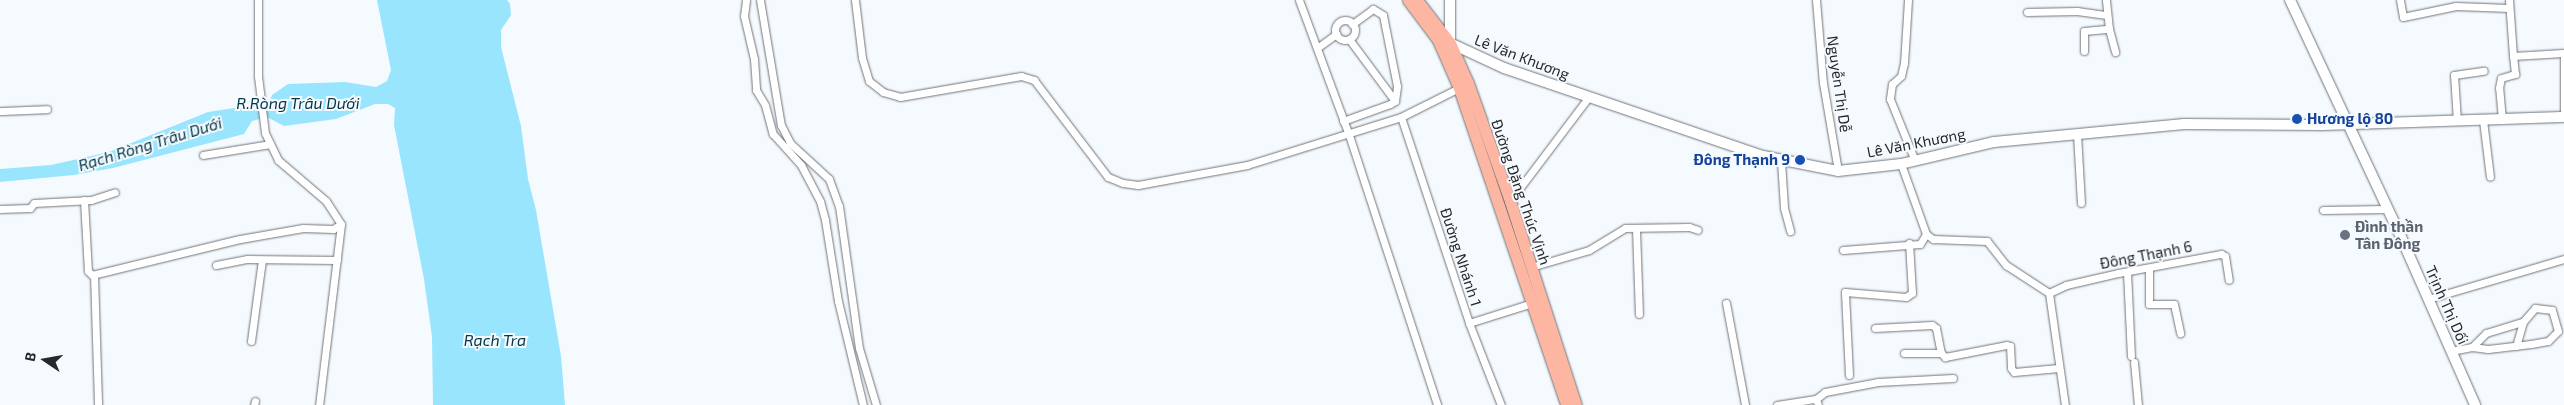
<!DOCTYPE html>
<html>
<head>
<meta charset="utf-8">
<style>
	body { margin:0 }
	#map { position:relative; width:2564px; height:405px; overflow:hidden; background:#f5faff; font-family:"Exo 2",sans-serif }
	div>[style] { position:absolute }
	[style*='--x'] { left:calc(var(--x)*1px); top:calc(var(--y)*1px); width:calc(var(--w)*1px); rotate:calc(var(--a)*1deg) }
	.water>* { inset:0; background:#99e5fd }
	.roads { filter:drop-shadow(0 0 1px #6f7478) drop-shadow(0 0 1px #6f7478) }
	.street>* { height:7px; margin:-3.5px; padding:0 3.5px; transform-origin:3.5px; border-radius:3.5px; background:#fff }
	.street>.ring { margin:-3.5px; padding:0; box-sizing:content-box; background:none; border:7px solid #fff; border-radius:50% }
	.secondary>* { height:10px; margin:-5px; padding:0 5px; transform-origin:5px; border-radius:5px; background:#fff }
	.primary>* { height:11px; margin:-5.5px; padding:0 5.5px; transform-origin:5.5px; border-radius:5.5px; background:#fcb6a1 }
	.dots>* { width:14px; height:14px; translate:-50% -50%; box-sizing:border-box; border:2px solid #f5faff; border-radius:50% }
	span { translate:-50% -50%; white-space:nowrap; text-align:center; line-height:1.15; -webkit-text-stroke:4px #f5faff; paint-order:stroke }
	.street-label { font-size:15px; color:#26282a }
	.transit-label { font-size:15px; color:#164399; font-weight:700 }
	.left { translate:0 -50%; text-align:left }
	.right { translate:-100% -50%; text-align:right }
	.worship-label { font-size:15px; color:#5b616d; font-weight:700 }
	.water-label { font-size:16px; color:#063744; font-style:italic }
	.north { position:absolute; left:20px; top:335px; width:50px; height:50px; -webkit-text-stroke:4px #f5faff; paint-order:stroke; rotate:282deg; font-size:14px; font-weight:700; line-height:20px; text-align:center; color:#26282a }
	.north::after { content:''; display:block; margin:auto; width:18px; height:22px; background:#26282a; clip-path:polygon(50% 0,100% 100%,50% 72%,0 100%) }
</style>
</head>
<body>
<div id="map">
	<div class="water">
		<div style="clip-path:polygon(377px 0,507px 0,510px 4px,511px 15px,501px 30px,501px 47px,521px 126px,528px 179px,536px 210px,561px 356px,565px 405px,433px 405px,432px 337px,424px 279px,394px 125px,395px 108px,388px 104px,375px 104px,336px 119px,284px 126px,267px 117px,252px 121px,244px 134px,113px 168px,74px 175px,0 182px,0 169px,51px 165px,109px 152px,208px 112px,234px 108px,266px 111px,272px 95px,288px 84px,345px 82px,376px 87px,387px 81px,391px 70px)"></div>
	</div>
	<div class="roads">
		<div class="street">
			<div style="--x:258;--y:0;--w:76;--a:90"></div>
			<div style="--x:258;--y:76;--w:57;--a:83"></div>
			<div style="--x:265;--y:133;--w:30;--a:64"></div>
			<div style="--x:278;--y:160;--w:63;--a:40.5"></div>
			<div style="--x:326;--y:201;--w:27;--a:57"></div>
			<div style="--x:341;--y:224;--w:182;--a:96.9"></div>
			<div style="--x:746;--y:0;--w:16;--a:97"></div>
			<div style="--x:744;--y:16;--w:44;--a:76.9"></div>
			<div style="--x:754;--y:59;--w:31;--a:86"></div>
			<div style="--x:756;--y:90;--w:17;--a:59"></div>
			<div style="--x:765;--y:105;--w:30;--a:75"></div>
			<div style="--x:773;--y:134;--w:42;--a:47.9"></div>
			<div style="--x:801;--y:165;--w:41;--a:62.2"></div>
			<div style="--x:820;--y:201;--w:20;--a:75"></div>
			<div style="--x:825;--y:220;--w:82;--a:80.9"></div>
			<div style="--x:838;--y:301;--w:107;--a:76.5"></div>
			<div style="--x:760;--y:0;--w:127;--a:80.5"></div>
			<div style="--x:781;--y:125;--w:20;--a:63"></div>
			<div style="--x:790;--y:143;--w:53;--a:42.7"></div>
			<div style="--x:829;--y:179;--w:29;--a:70"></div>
			<div style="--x:839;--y:206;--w:143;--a:82"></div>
			<div style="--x:859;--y:348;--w:59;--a:73.4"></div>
			<div style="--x:855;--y:0;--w:58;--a:83.1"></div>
			<div style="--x:862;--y:58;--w:24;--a:73"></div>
			<div style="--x:869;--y:81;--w:18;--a:38"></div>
			<div style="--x:883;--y:92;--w:18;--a:16"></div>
			<div style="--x:900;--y:97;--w:123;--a:-9.8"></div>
			<div style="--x:1021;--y:76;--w:14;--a:17"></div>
			<div style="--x:1034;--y:80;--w:122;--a:52.7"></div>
			<div style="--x:1108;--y:177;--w:16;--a:22"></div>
			<div style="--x:1123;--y:183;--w:15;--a:8"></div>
			<div style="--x:1138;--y:185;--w:111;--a:-10.4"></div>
			<div style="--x:1247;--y:165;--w:161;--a:-17.3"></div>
			<div style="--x:1401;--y:117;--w:65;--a:-26.6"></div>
			<div style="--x:1299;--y:0;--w:144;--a:69.7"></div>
			<div style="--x:1349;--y:135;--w:284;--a:71.9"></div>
			<div style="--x:1816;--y:0;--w:83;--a:85.2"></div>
			<div style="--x:1823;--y:83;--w:89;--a:80.3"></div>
			<div style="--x:1908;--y:0;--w:63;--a:93.6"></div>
			<div style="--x:1904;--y:63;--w:13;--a:103"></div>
			<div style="--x:1901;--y:76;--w:12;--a:138"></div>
			<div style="--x:1892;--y:84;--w:15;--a:98"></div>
			<div style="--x:1890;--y:99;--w:67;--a:68"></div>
			<div style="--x:2400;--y:0;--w:17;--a:80"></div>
			<div style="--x:2403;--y:17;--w:54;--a:-11.7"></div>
			<div style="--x:2456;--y:6;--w:53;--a:2.2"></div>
			<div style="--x:2509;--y:0;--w:56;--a:85.9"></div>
			<div style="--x:2027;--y:12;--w:50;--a:-1.1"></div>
			<div style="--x:2077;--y:11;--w:28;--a:8"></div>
			<div class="ring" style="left:1335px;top:20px;width:13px;height:13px"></div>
			<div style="--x:2109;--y:29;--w:24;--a:75"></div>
			<div style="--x:1349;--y:39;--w:77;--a:53.4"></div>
			<div style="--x:1317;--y:48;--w:24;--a:-36"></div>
			<div style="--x:2084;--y:51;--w:20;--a:-90"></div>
			<div style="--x:2084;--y:31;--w:25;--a:-5"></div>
			<div style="--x:2109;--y:29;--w:29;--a:-96"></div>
			<div style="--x:2564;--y:53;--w:57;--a:90"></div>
			<div style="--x:0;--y:111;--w:47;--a:-2.4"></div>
			<div style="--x:1401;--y:117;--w:217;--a:71.7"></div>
			<div style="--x:1469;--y:323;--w:88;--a:68.7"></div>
			<div style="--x:2483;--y:120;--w:57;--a:83"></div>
			<div style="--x:2502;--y:120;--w:32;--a:-95"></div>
			<div style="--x:2499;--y:88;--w:10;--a:-79"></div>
			<div style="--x:2501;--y:78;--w:15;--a:-16"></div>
			<div style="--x:2515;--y:74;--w:18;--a:-96"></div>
			<div style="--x:2513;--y:56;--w:50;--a:-3.4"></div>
			<div style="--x:1343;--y:121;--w:50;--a:-19.9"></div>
			<div style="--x:1390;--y:104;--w:6;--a:-31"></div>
			<div style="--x:1395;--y:101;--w:15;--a:-82"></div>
			<div style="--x:1397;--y:86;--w:72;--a:-101.2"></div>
			<div style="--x:1383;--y:15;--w:12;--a:-149"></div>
			<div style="--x:1373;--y:9;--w:26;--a:144"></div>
			<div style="--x:2457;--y:121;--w:46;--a:-93.7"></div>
			<div style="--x:2454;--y:75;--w:30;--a:-8"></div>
			<div style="--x:2077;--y:134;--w:69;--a:86.7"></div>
			<div style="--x:203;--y:155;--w:68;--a:-9.3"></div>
			<div style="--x:1781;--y:161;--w:47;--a:86.3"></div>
			<div style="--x:1784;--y:208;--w:24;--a:75"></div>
			<div style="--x:1901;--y:164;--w:74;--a:70.3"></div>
			<div style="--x:1926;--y:234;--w:9;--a:36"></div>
			<div style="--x:1933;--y:239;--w:54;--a:2.1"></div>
			<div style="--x:1987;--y:241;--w:31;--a:52"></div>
			<div style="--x:2006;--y:265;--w:51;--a:33.1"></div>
			<div style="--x:2049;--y:293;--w:19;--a:-25"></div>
			<div style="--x:2066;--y:285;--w:53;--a:-13"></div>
			<div style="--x:2118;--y:273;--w:105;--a:-10.5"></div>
			<div style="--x:2221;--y:254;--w:4;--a:27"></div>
			<div style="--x:2225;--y:256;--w:24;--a:81"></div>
			<div style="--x:84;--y:200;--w:71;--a:86.8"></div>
			<div style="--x:88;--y:271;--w:6;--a:45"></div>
			<div style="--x:92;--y:275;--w:152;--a:-13.7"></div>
			<div style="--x:240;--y:239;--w:64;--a:-9.9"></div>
			<div style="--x:303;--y:228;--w:30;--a:2"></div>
			<div style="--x:333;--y:229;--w:9;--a:-32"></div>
			<div style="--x:1510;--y:201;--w:129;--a:-52.9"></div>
			<div style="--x:0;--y:209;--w:30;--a:-2"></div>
			<div style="--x:30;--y:208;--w:6;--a:-51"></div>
			<div style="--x:34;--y:203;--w:57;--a:-3"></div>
			<div style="--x:91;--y:200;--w:25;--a:-18"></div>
			<div style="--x:2323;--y:210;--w:64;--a:-0.9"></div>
			<div style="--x:1636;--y:229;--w:85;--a:88"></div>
			<div style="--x:1843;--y:250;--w:77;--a:-4.5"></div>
			<div style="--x:1920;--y:244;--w:12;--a:-59"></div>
			<div style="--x:216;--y:265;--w:32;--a:-11"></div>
			<div style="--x:247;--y:259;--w:90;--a:0.6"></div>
			<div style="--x:1531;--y:267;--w:60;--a:-16.3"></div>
			<div style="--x:1589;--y:250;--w:42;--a:-31.4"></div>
			<div style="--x:1625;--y:228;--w:64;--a:-0.9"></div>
			<div style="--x:1689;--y:227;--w:9;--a:18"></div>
			<div style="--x:2149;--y:269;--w:35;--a:90"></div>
			<div style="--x:2149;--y:304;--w:25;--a:0"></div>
			<div style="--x:2174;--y:304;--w:30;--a:78"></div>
			<div style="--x:2127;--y:272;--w:84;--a:87.3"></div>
			<div style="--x:94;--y:275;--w:130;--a:88.2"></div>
			<div style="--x:2049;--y:293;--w:113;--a:81.9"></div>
			<div style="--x:2428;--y:299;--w:142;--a:-16.4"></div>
			<div style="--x:1726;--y:303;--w:104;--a:79.4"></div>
			<div style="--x:1469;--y:323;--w:66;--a:-17.6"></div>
			<div style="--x:1875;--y:328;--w:57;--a:-3"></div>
			<div style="--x:1932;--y:325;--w:5;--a:37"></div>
			<div style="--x:1936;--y:328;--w:25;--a:79"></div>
			<div style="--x:1941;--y:353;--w:6;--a:45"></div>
			<div style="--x:1945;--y:357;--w:62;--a:-11.1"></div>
			<div style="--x:2006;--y:345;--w:4;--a:14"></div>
			<div style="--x:2010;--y:346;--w:22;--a:87"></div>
			<div style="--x:2011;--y:368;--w:5;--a:53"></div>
			<div style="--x:2014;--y:372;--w:45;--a:-5.1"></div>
			<div style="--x:251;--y:341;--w:82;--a:-82.3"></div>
			<div style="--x:2472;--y:347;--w:20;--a:-45"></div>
			<div style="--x:2486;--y:333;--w:39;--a:-17"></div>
			<div style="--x:2451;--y:351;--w:21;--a:-11"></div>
			<div style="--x:2472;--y:347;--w:16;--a:7"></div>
			<div style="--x:2488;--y:349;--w:43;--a:-6.6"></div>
			<div style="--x:2531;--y:344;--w:17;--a:-10"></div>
			<div style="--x:2548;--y:341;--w:14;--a:-45"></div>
			<div style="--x:2558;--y:331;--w:22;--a:-106"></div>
			<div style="--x:2552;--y:310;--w:17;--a:-173"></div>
			<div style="--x:2535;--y:308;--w:18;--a:131"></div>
			<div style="--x:2523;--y:322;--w:25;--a:106"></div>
			<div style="--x:1904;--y:353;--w:37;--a:0"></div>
			<div style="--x:2134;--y:362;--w:43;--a:84.7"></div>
			<div style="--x:1849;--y:375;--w:83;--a:-92.8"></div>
			<div style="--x:1845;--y:292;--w:61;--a:4.7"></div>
			<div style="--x:1906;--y:297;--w:7;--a:-34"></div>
			<div style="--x:1912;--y:293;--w:50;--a:-93.4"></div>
			<div style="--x:1816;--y:399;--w:11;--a:-38"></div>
			<div style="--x:1825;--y:392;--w:54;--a:-10.7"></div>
			<div style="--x:1878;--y:382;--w:75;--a:-3.1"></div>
			<div style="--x:254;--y:405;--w:4;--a:-76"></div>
			<div style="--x:1777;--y:405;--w:39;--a:-9"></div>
			<div style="--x:1816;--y:399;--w:6;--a:72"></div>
		</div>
		<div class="secondary">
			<div style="--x:1450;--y:0;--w:43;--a:90"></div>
			<div style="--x:2290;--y:0;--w:262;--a:64.9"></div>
			<div style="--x:2401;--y:237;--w:184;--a:66.2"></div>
			<div style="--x:1450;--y:43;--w:60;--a:24.8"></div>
			<div style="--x:1504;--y:68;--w:274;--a:18.8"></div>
			<div style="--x:1763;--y:156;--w:76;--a:11.3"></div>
			<div style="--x:1838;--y:171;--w:63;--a:-6.3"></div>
			<div style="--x:1901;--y:164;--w:96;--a:-13.3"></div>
			<div style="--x:1994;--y:142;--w:191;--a:-5.4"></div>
			<div style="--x:2184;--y:124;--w:137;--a:0.4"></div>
			<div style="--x:2321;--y:125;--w:243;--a:-1.9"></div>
		</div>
		<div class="primary">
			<div style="--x:1408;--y:0;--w:50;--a:53.1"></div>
			<div style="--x:1438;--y:40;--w:52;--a:66.4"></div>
			<div style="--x:1459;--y:88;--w:335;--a:71.3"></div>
			<div style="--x:1417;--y:0;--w:54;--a:52.5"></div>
			<div style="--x:1450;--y:43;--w:44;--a:65.8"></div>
			<div style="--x:1468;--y:83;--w:125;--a:70.4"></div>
			<div style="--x:1510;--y:201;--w:214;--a:72.1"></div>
		</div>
	</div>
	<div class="dots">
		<div style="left:2297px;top:119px;background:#1a4fb4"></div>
		<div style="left:1800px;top:160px;background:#1a4fb4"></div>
		<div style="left:2345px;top:235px;background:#6b7280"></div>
	</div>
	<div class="street-label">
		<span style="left:1522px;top:57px;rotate:21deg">Lê Văn Khương</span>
		<span style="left:1839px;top:84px;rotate:82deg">Nguyễn Thị Dễ</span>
		<span style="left:1916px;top:143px;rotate:-11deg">Lê Văn Khương</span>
		<span style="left:1521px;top:192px;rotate:71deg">Đường Đặng Thúc Vịnh</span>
		<span style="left:2146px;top:255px;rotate:-11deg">Đông Thạnh 6</span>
		<span style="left:1461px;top:257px;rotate:72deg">Đường Nhánh 1</span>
		<span style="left:2447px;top:305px;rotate:66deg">Trịnh Thị Dối</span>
	</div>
	<div class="transit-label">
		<span class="left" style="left:2307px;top:119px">Hương lộ 80</span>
		<span class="right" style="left:1790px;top:160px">Đông Thạnh 9</span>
	</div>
	<div class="worship-label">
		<span class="left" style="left:2355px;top:235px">Đình thần<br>Tân Đông</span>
	</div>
	<div class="water-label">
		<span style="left:298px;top:103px">R.Ròng Trâu Dưới</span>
		<span style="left:150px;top:144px;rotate:-17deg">Rạch Ròng Trâu Dưới</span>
		<span style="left:495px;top:340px">Rạch Tra</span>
	</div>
	<div class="north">B</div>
</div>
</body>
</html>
